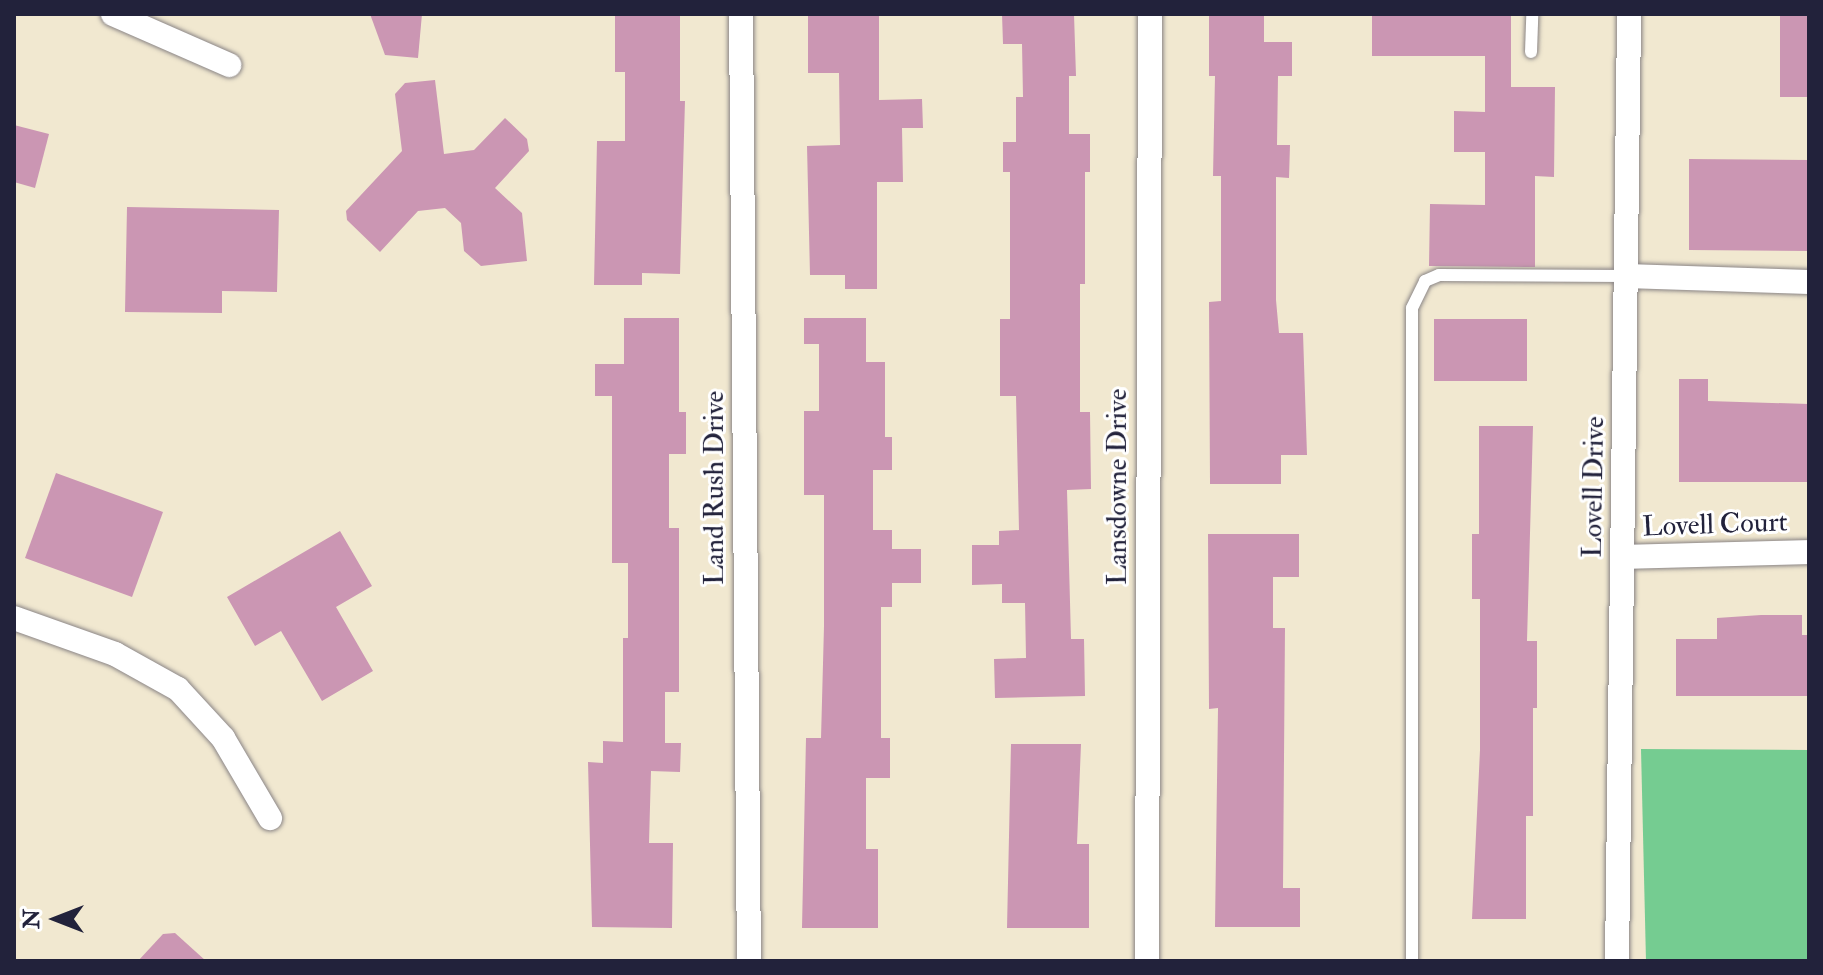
<!DOCTYPE html>
<html>
<head>
<meta charset="utf-8">
<style>
	body { margin:0 }
	#map { position:relative; width:1823px; height:975px; overflow:hidden; background:#f1e8d0; font-family:"IM FELL Double Pica",serif }
	div>[style] { position:absolute }
	[style*='--x'] { left:calc(var(--x)*1px); top:calc(var(--y)*1px); width:calc(var(--w)*1px); rotate:calc(var(--a)*1deg) }
	.green>* { inset:0; background:#75cc91 }
	.building>* { inset:0; background:#cb96b3 }
	.roads { filter:drop-shadow(0 0 2px #8a8586) drop-shadow(0 0 2px #8a8586) }
	.service>* { height:12px; margin:-6px; padding:0 6px; transform-origin:6px; border-radius:6px; background:#fff }
	.minor>* { height:24px; margin:-12px; padding:0 12px; transform-origin:12px; border-radius:12px; background:#fff }
	span { translate:-50% -50%; white-space:nowrap; text-align:center; line-height:1.15; -webkit-text-stroke:6px #fff; paint-order:stroke }
	.street-label { font-size:28px; color:#22223b }
	.frame { position:absolute; inset:0; border:16px solid #22223b; pointer-events:none }
	.north { position:absolute; left:16px; top:879px; width:80px; height:80px; -webkit-text-stroke:6px #fff; paint-order:stroke; rotate:270deg; font-size:22px; font-weight:700; line-height:32px; text-align:center; color:#22223b }
	.north::after { content:''; display:block; margin:auto; width:28px; height:36px; background:#22223b; clip-path:polygon(50% 0,100% 100%,50% 72%,0 100%) }
</style>
</head>
<body>
<div id="map">
	<div class="green">
		<div style="clip-path:polygon(1641px 749px,1809px 750px,1809px 961px,1646px 961px)"></div>
	</div>
	<div class="building">
		<div style="clip-path:polygon(370px 14px,422px 14px,418px 58px,385px 55px)"></div>
		<div style="clip-path:polygon(615px 14px,680px 14px,680px 101px,685px 101px,680px 274px,642px 273px,642px 285px,594px 285px,597px 141px,625px 141px,625px 72px,615px 72px)"></div>
		<div style="clip-path:polygon(808px 14px,879px 14px,879px 100px,922px 99px,923px 128px,902px 128px,903px 182px,877px 182px,877px 289px,845px 289px,845px 275px,810px 275px,807px 146px,840px 145px,839px 73px,808px 73px)"></div>
		<div style="clip-path:polygon(1002px 14px,1074px 14px,1076px 76px,1069px 76px,1069px 134px,1090px 134px,1090px 172px,1085px 172px,1085px 284px,1080px 284px,1080px 412px,1090px 412px,1091px 489px,1067px 490px,1071px 639px,1084px 639px,1085px 696px,995px 698px,994px 659px,1026px 658px,1025px 603px,1002px 603px,1002px 584px,972px 585px,972px 545px,999px 545px,999px 531px,1019px 530px,1016px 396px,1000px 396px,1000px 319px,1010px 319px,1010px 172px,1003px 172px,1003px 142px,1016px 142px,1016px 97px,1023px 97px,1022px 44px,1003px 44px)"></div>
		<div style="clip-path:polygon(1209px 14px,1264px 14px,1264px 42px,1292px 42px,1292px 76px,1278px 76px,1277px 145px,1290px 145px,1289px 178px,1276px 177px,1276px 300px,1279px 333px,1303px 333px,1307px 455px,1281px 455px,1281px 484px,1210px 484px,1209px 302px,1221px 301px,1221px 176px,1213px 176px,1215px 76px,1209px 76px)"></div>
		<div style="clip-path:polygon(1372px 14px,1511px 14px,1511px 87px,1555px 87px,1554px 177px,1535px 176px,1535px 267px,1429px 266px,1430px 204px,1485px 205px,1485px 152px,1454px 152px,1454px 111px,1485px 112px,1485px 56px,1372px 56px)"></div>
		<div style="clip-path:polygon(1780px 14px,1809px 14px,1809px 97px,1780px 97px)"></div>
		<div style="clip-path:polygon(435px 80px,444px 154px,474px 150px,505px 118px,527px 139px,529px 151px,495px 188px,522px 213px,527px 261px,481px 266px,464px 251px,461px 223px,445px 208px,418px 211px,380px 252px,347px 220px,346px 211px,402px 151px,395px 94px,405px 83px)"></div>
		<div style="clip-path:polygon(14px 125px,49px 134px,35px 188px,14px 182px)"></div>
		<div style="clip-path:polygon(1689px 159px,1809px 160px,1809px 251px,1689px 250px)"></div>
		<div style="clip-path:polygon(127px 207px,279px 210px,277px 292px,222px 291px,222px 313px,125px 312px)"></div>
		<div style="clip-path:polygon(624px 318px,679px 318px,679px 412px,686px 412px,686px 454px,669px 454px,669px 528px,679px 528px,679px 692px,665px 692px,665px 743px,681px 743px,680px 772px,651px 771px,649px 843px,673px 843px,672px 928px,592px 927px,588px 762px,603px 763px,603px 741px,623px 742px,623px 638px,628px 638px,628px 563px,612px 563px,612px 396px,595px 396px,595px 364px,624px 364px)"></div>
		<div style="clip-path:polygon(804px 318px,866px 318px,866px 362px,885px 362px,885px 437px,892px 437px,892px 470px,873px 470px,873px 530px,892px 530px,892px 549px,921px 549px,921px 583px,892px 583px,892px 607px,881px 607px,881px 738px,890px 738px,890px 778px,866px 778px,866px 849px,878px 849px,878px 928px,802px 928px,806px 738px,821px 738px,824px 626px,824px 495px,804px 495px,804px 411px,819px 411px,819px 344px,804px 344px)"></div>
		<div style="clip-path:polygon(1434px 319px,1527px 319px,1527px 381px,1434px 381px)"></div>
		<div style="clip-path:polygon(1679px 379px,1708px 379px,1708px 401px,1809px 404px,1809px 482px,1679px 482px)"></div>
		<div style="clip-path:polygon(1479px 426px,1533px 426px,1527px 641px,1537px 641px,1537px 708px,1533px 708px,1533px 816px,1526px 816px,1526px 919px,1472px 919px,1480px 750px,1480px 599px,1472px 599px,1472px 534px,1479px 534px)"></div>
		<div style="clip-path:polygon(56px 473px,163px 512px,132px 597px,25px 558px)"></div>
		<div style="clip-path:polygon(340px 531px,372px 586px,336px 607px,373px 671px,322px 701px,281px 631px,255px 646px,227px 597px)"></div>
		<div style="clip-path:polygon(1208px 534px,1299px 534px,1299px 577px,1273px 577px,1273px 628px,1285px 628px,1283px 888px,1300px 888px,1300px 927px,1215px 927px,1218px 708px,1209px 709px)"></div>
		<div style="clip-path:polygon(1761px 615px,1802px 615px,1802px 635px,1809px 635px,1809px 696px,1676px 696px,1676px 639px,1717px 639px,1717px 618px)"></div>
		<div style="clip-path:polygon(1011px 744px,1081px 744px,1077px 844px,1089px 844px,1089px 928px,1007px 928px)"></div>
		<div style="clip-path:polygon(175px 933px,206px 961px,138px 961px,163px 934px)"></div>
	</div>
	<div class="roads">
		<div class="service">
			<div style="--x:1531;--y:52;--w:38;--a:-88"></div>
			<div style="--x:1412;--y:961;--w:653;--a:-90"></div>
			<div style="--x:1412;--y:308;--w:30;--a:-64"></div>
			<div style="--x:1425;--y:281;--w:15;--a:-23"></div>
			<div style="--x:1439;--y:275;--w:187;--a:0.3"></div>
		</div>
		<div class="minor">
			<div style="--x:113;--y:14;--w:127;--a:23.7"></div>
			<div style="--x:741;--y:14;--w:947;--a:89.52"></div>
			<div style="--x:1626;--y:276;--w:183;--a:1.9"></div>
			<div style="--x:1623;--y:557;--w:186;--a:-1.5"></div>
			<div style="--x:14;--y:618;--w:107;--a:19.6"></div>
			<div style="--x:115;--y:654;--w:72;--a:29.1"></div>
			<div style="--x:178;--y:689;--w:67;--a:47.4"></div>
			<div style="--x:223;--y:738;--w:93;--a:59.6"></div>
			<div style="--x:1147;--y:961;--w:947;--a:-89.82"></div>
			<div style="--x:1617;--y:961;--w:947;--a:-89.27"></div>
		</div>
	</div>
	<div class="street-label">
		<span style="left:1118px;top:487px;rotate:-90deg">Lansdowne Drive</span>
		<span style="left:1594px;top:487px;rotate:-89deg">Lovell Drive</span>
		<span style="left:715px;top:488px;rotate:-90deg">Land Rush Drive</span>
		<span style="left:1715px;top:525px;rotate:-2deg">Lovell Court</span>
	</div>
	<div class="frame"></div>
	<div class="north">N</div>
</div>
</body>
</html>
